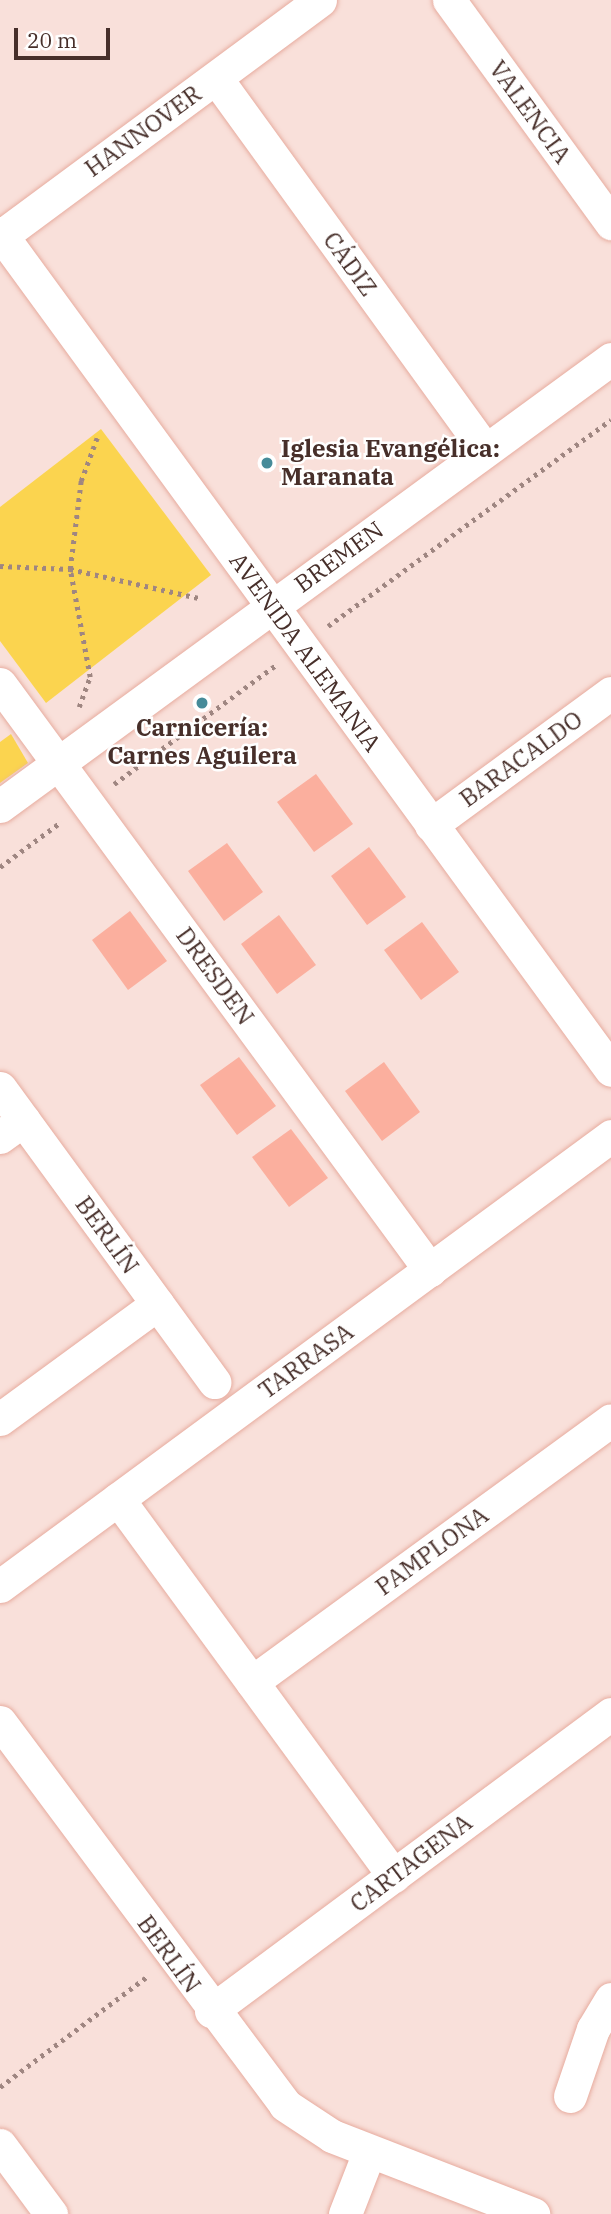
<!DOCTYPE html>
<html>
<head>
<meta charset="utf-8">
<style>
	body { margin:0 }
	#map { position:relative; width:611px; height:2214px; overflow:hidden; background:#f9e0da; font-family:"IBM Plex Serif",serif }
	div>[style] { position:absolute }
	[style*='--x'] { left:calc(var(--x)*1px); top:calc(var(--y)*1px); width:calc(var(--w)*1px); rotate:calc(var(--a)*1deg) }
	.green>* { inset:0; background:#fbd44f }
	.building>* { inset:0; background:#fbaf9e }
	.path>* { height:4.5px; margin-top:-2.25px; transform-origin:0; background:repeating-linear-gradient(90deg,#9f8681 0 3.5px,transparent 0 8.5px) }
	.roads { filter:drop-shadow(0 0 2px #e7ac9f) drop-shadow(0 0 2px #e7ac9f) }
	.minor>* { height:33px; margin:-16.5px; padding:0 16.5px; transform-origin:16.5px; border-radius:16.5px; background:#fff }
	.dots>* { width:19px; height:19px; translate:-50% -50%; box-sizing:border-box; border:4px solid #fff; border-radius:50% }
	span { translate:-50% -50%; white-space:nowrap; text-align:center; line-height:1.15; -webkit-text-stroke:5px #fff; paint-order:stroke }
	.street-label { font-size:24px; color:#472f2a }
	.poi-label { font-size:24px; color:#472f2a; font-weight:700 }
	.left { translate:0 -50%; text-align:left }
	.scale { position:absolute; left:14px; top:28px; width:96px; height:32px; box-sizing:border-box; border:4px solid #472f2a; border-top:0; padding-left:9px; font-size:21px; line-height:24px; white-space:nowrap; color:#472f2a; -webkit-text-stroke:5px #fff; paint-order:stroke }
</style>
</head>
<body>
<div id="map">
	<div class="green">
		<div style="clip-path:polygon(101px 429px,211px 575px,46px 703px,0 641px,0 507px)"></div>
		<div style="clip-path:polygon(11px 734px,28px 763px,0 783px,0 742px)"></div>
	</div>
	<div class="building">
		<div style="clip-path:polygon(316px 774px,353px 824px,314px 852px,277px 802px)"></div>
		<div style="clip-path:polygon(227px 843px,263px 892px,224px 921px,188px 871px)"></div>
		<div style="clip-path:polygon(369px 847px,406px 897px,367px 925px,331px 876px)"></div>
		<div style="clip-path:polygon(130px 911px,167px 961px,128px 990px,92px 940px)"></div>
		<div style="clip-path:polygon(279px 915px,316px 965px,277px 994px,241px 944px)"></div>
		<div style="clip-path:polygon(422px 922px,459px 972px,421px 1000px,384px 950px)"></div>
		<div style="clip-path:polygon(239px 1057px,276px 1106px,237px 1135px,200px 1085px)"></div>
		<div style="clip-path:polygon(384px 1062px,420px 1112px,382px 1141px,345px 1091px)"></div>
		<div style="clip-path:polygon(291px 1129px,328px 1178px,289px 1207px,252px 1157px)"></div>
	</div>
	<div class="path">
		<div style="--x:0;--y:566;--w:70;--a:2.5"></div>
		<div style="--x:70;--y:569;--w:132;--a:12.7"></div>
		<div style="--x:328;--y:626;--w:350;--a:-36.1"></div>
		<div style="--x:79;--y:707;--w:32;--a:-70"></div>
		<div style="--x:90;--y:677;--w:110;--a:-100.5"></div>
		<div style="--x:70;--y:569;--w:89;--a:-82.9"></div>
		<div style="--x:81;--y:481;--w:46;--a:-69.6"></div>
		<div style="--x:114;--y:784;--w:201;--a:-36.3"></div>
		<div style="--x:0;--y:867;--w:76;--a:-36.4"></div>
		<div style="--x:0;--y:2087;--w:186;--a:-36.9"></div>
	</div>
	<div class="roads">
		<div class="minor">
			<div style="--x:449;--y:0;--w:276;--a:54"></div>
			<div style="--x:216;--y:78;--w:459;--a:54.1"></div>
			<div style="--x:0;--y:233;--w:1036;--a:53.87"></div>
			<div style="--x:0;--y:237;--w:398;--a:-36.5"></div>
			<div style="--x:0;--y:684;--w:727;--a:53.73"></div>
			<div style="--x:0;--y:806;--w:757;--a:-36.19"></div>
			<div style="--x:431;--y:825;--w:223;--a:-36.3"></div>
			<div style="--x:0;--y:1088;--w:364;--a:53.9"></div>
			<div style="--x:0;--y:1137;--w:29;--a:-36"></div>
			<div style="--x:0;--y:1419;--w:195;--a:-36.2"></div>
			<div style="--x:118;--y:1499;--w:467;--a:53.8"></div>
			<div style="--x:0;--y:1586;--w:759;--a:-36.37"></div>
			<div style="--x:252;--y:1682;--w:444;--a:-36.1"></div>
			<div style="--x:0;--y:1722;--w:477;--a:53.3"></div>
			<div style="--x:285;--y:2105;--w:56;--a:33.4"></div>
			<div style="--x:332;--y:2136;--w:216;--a:21.2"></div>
			<div style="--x:211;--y:2011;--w:498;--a:-36.6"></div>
			<div style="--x:570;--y:2096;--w:71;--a:-71.1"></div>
			<div style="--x:593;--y:2029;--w:35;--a:-59"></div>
			<div style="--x:0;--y:2145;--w:86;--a:53.5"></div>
			<div style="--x:345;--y:2214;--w:66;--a:-68.8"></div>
		</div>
	</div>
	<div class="dots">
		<div style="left:267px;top:463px;background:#468b99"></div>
		<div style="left:202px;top:703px;background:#468b99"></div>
	</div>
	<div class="street-label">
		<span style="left:530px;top:112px;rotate:54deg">VALENCIA</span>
		<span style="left:143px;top:131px;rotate:-36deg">HANNOVER</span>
		<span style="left:350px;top:264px;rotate:54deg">CÁDIZ</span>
		<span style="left:339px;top:557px;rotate:-36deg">BREMEN</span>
		<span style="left:305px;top:652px;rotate:54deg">AVENIDA ALEMANIA</span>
		<span style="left:521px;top:759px;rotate:-36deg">BARACALDO</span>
		<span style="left:215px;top:976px;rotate:54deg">DRESDEN</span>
		<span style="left:107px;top:1235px;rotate:54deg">BERLÍN</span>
		<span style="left:306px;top:1361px;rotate:-36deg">TARRASA</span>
		<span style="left:432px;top:1551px;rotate:-36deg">PAMPLONA</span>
		<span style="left:411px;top:1863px;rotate:-37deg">CARTAGENA</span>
		<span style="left:169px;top:1954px;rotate:54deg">BERLÍN</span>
	</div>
	<div class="poi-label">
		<span class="left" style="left:281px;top:463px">Iglesia Evangélica:<br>Maranata</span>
		<span style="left:202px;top:742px">Carnicería:<br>Carnes Aguilera</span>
	</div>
	<div class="scale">20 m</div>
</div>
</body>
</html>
